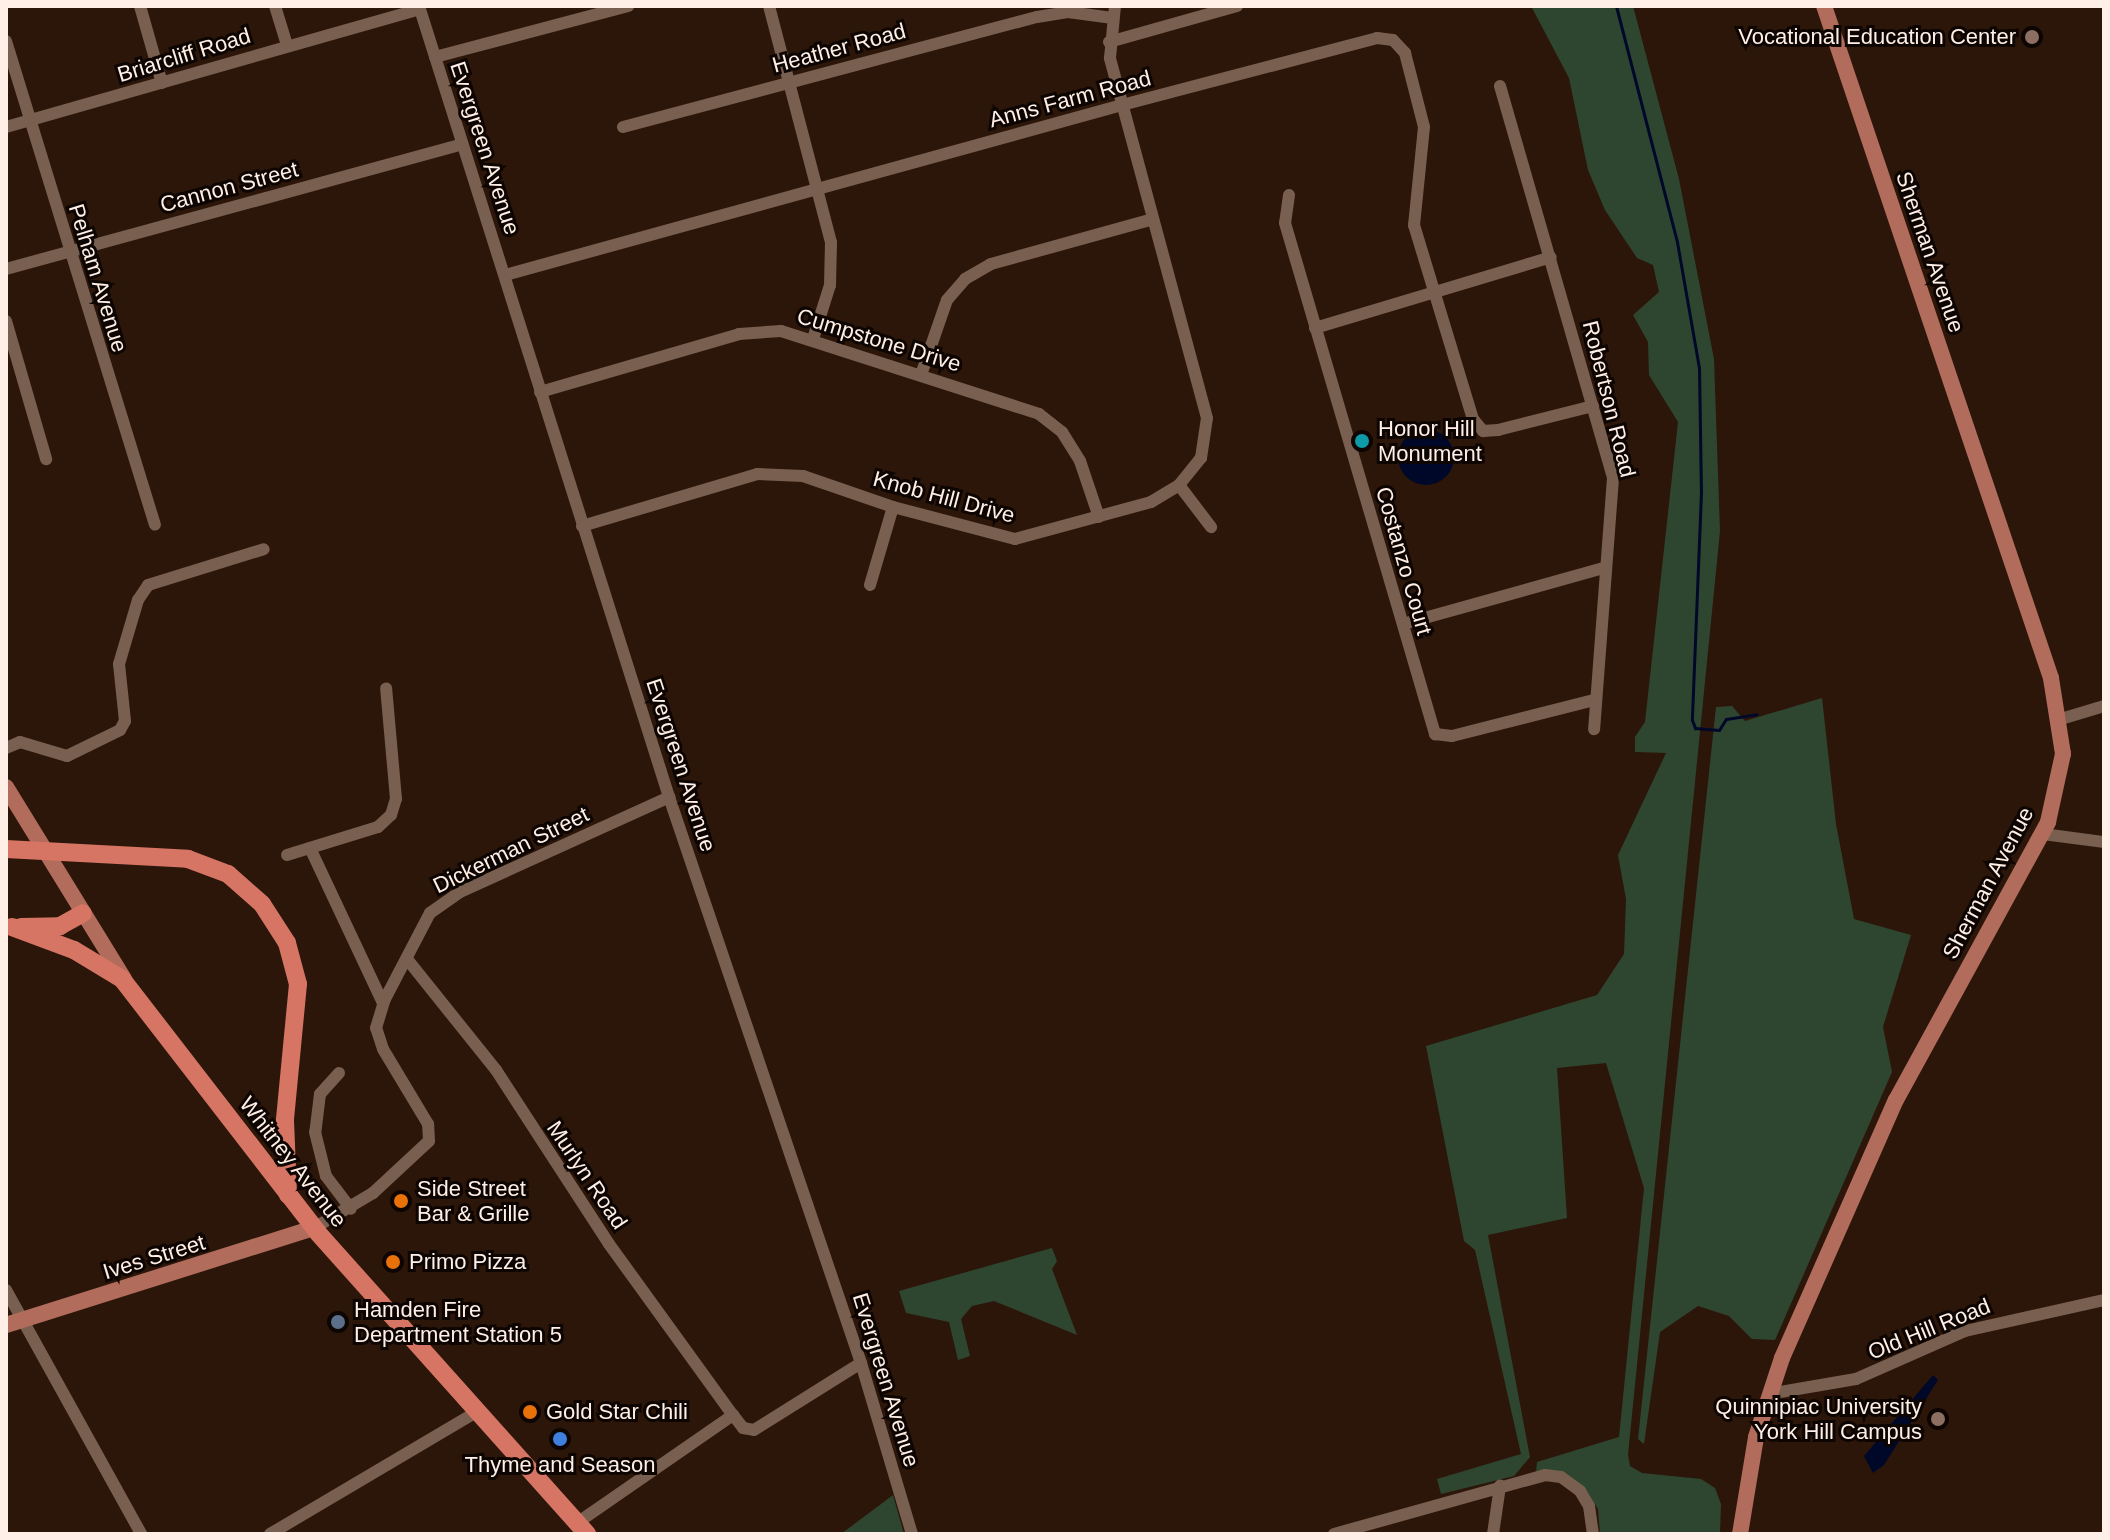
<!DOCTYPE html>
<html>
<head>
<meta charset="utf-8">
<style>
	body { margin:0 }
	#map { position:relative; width:2110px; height:1540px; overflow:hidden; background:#2c1609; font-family:Arial,sans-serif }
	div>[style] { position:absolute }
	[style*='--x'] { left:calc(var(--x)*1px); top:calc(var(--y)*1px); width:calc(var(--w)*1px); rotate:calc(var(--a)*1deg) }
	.green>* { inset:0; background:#2e4630 }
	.water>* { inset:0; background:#000829 }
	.round { border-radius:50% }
	.stream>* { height:3px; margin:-1.5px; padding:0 1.5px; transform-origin:1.5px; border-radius:1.5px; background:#000829 }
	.minor>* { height:12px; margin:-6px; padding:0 6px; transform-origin:6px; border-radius:6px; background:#795f4f }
	.major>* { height:16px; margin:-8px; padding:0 8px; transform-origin:8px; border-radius:8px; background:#b16c5c }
	.highway>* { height:18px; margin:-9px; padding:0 9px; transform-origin:9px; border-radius:9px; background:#d67564 }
	.dots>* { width:22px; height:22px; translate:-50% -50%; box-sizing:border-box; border:4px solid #0d0502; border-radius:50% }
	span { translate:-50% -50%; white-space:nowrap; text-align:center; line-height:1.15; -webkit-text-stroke:6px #0d0502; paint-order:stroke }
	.poi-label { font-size:22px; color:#ffefe6 }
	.right { translate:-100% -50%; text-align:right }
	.left { translate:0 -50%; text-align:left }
	.street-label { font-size:22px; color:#ffefe6 }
	.frame { position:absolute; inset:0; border:8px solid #ffefe6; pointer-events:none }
</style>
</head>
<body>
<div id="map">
	<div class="green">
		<div style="clip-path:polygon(1531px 6px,1633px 6px,1679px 179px,1714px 359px,1720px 531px,1628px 1455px,1630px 1466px,1642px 1473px,1701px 1479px,1715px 1488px,1721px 1504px,1720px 1534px,1600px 1534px,1598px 1509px,1587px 1492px,1536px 1472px,1537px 1462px,1619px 1437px,1644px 1188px,1606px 1063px,1557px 1068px,1567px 1218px,1488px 1235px,1530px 1457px,1514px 1476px,1441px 1494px,1437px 1479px,1521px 1454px,1475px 1250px,1464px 1241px,1426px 1046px,1597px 995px,1624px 954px,1626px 899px,1618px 855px,1666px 753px,1635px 752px,1635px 737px,1645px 722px,1678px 422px,1649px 375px,1648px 342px,1633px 315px,1659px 292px,1653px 265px,1637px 258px,1605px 210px,1588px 170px,1569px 78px)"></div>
		<div style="clip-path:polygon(1822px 698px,1836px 824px,1854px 919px,1911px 935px,1883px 1027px,1892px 1072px,1775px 1340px,1752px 1339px,1729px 1316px,1698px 1306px,1660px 1332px,1644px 1444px,1638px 1439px,1716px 707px,1732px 706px,1745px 721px)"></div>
		<div style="clip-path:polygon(1052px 1248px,1057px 1261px,1052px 1269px,1077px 1335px,994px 1301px,972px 1306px,961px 1319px,970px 1356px,958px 1360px,949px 1322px,906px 1313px,899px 1291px)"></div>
		<div style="clip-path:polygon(893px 1495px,904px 1534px,841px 1534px)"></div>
	</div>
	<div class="water">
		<div class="round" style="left:1398px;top:429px;width:56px;height:56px"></div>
		<div style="clip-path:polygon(1933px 1375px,1938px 1380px,1884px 1465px,1873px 1473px,1864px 1456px)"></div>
	</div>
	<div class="stream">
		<div style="--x:1616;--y:6;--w:244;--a:75.5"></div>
		<div style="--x:1677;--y:242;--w:128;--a:80.1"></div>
		<div style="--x:1699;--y:368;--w:124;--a:89.1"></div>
		<div style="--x:1701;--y:492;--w:228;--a:92.3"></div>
		<div style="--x:1692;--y:720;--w:9;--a:69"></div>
		<div style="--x:1695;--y:728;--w:24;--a:5"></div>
		<div style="--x:1719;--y:730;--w:13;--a:-58"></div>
		<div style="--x:1726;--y:719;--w:31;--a:-9"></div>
	</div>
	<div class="minor">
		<div style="--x:140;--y:6;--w:80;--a:74.1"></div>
		<div style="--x:275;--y:6;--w:41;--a:72.9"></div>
		<div style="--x:419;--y:6;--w:830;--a:72.46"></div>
		<div style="--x:669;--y:797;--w:598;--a:71.26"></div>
		<div style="--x:861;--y:1363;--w:178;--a:73.4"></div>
		<div style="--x:769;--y:6;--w:244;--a:75.3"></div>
		<div style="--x:831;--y:242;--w:43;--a:91.3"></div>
		<div style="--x:830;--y:285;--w:57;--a:107.5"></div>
		<div style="--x:6;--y:41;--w:506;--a:72.89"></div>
		<div style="--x:1109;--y:42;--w:133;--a:-15.7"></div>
		<div style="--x:435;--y:57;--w:200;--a:-14.8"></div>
		<div style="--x:1500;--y:86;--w:408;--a:73.9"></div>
		<div style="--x:1613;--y:478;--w:252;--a:94.3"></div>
		<div style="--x:6;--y:127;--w:430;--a:-15.9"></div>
		<div style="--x:623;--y:127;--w:428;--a:-14.9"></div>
		<div style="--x:1037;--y:17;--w:31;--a:-9"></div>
		<div style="--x:1068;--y:12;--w:45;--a:7.6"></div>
		<div style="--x:1289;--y:195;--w:28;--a:98"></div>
		<div style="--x:1285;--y:223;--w:533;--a:73.64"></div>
		<div style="--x:1435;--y:734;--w:17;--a:7"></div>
		<div style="--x:1452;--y:736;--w:146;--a:-14.2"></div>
		<div style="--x:6;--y:269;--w:473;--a:-15.3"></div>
		<div style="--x:505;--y:275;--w:640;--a:-15.4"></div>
		<div style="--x:1122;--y:105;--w:264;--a:-14.7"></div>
		<div style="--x:1377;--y:38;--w:16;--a:7"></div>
		<div style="--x:1393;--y:40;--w:18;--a:47"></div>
		<div style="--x:1405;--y:53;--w:76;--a:75.6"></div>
		<div style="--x:1424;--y:127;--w:99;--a:95.8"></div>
		<div style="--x:1414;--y:225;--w:203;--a:73.1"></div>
		<div style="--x:1473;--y:419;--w:16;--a:50"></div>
		<div style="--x:1483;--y:431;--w:15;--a:-4"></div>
		<div style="--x:1498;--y:430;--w:98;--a:-14.2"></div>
		<div style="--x:6;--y:321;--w:144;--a:73.8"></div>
		<div style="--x:1315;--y:328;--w:246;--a:-16.7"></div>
		<div style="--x:922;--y:372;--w:76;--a:-70.9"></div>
		<div style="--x:947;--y:300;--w:28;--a:-49"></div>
		<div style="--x:965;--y:279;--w:30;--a:-30"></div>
		<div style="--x:991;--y:264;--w:168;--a:-15.5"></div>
		<div style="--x:540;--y:392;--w:207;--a:-16.2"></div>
		<div style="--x:739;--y:334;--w:42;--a:-4.1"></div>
		<div style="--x:781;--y:331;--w:271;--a:17.8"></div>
		<div style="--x:1039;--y:414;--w:29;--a:38"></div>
		<div style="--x:1062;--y:432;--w:34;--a:58"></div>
		<div style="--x:1080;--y:461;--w:59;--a:71.3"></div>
		<div style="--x:1179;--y:485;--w:53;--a:52.7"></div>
		<div style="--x:582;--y:526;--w:183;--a:-16.5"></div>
		<div style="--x:757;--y:474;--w:46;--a:2.5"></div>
		<div style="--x:803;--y:476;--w:95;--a:19"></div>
		<div style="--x:893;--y:507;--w:126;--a:14.7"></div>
		<div style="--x:1015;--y:539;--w:141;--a:-15.2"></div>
		<div style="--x:1151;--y:502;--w:33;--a:-31"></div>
		<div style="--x:1179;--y:485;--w:35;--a:-51"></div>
		<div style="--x:1201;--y:458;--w:40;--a:-81.5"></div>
		<div style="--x:1207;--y:418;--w:373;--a:-105.1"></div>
		<div style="--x:1110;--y:58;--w:52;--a:-84.5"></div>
		<div style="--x:870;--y:585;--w:81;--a:-73.6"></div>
		<div style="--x:1403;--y:624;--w:209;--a:-15.6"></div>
		<div style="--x:2061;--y:719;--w:45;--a:-16.8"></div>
		<div style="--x:6;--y:748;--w:15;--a:-23"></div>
		<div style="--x:20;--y:742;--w:49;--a:16.6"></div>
		<div style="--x:67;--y:756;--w:59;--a:-26.1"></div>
		<div style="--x:120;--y:730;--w:10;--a:-61"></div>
		<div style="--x:125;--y:721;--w:57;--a:-96"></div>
		<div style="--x:119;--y:664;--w:67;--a:-73.5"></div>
		<div style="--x:138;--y:600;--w:18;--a:-56"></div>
		<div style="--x:148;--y:585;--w:121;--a:-17.2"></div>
		<div style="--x:2043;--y:834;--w:62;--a:7.5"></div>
		<div style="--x:310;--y:848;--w:171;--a:64.8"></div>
		<div style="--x:287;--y:855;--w:95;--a:-17.1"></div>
		<div style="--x:378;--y:827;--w:18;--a:-43"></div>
		<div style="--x:391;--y:815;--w:17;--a:-73"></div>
		<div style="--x:396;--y:799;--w:111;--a:-95.1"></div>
		<div style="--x:407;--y:959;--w:142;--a:51.3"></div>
		<div style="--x:496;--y:1070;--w:207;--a:57"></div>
		<div style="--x:609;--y:1244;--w:211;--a:54.1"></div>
		<div style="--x:339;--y:1073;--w:28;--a:132"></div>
		<div style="--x:320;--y:1094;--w:38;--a:97"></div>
		<div style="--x:315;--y:1132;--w:45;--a:76"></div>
		<div style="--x:326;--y:1176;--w:41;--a:52.9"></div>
		<div style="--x:314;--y:1228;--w:69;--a:-30.7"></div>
		<div style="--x:373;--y:1193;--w:76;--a:-42.9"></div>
		<div style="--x:429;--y:1141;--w:17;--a:-93"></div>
		<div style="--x:428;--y:1124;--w:87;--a:-121"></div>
		<div style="--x:383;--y:1049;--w:22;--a:-108"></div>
		<div style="--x:376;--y:1028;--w:30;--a:-73"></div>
		<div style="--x:385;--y:999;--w:97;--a:-62.4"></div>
		<div style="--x:430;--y:913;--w:37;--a:-35"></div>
		<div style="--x:460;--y:892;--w:230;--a:-24.4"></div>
		<div style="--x:6;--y:1290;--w:279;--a:61"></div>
		<div style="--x:1769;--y:1394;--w:88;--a:-9.8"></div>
		<div style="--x:1856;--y:1379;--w:119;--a:-23.8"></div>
		<div style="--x:1965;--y:1331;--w:142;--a:-12.6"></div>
		<div style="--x:577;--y:1523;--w:190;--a:-34.7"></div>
		<div style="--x:733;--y:1415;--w:16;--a:52"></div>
		<div style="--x:743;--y:1428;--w:11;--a:10"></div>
		<div style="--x:754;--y:1430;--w:126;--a:-32.1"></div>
		<div style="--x:270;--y:1534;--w:242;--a:-30.6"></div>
		<div style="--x:1334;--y:1534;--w:219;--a:-15.6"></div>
		<div style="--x:1545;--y:1475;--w:16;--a:7"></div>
		<div style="--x:1561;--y:1477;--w:24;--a:36"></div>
		<div style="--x:1580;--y:1491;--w:17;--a:59"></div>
		<div style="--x:1589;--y:1506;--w:28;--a:82"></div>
		<div style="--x:1493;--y:1534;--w:49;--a:-81.7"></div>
	</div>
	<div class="major">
		<div style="--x:6;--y:787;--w:225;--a:58.4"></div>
		<div style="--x:6;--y:1325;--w:323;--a:-17.5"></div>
		<div style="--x:1740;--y:1534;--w:98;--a:-80.6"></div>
		<div style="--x:1756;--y:1437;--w:83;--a:-71.8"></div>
		<div style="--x:1782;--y:1358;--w:282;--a:-66.2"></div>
		<div style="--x:1896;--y:1100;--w:317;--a:-61.3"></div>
		<div style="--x:2048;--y:822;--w:70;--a:-77.6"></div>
		<div style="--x:2063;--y:754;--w:77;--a:-99"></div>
		<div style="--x:2051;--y:678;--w:709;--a:-108.66"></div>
	</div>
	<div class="highway">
		<div style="--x:6;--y:849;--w:182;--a:3.1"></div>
		<div style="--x:188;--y:859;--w:43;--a:20.6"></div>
		<div style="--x:228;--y:874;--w:45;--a:41.4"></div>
		<div style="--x:262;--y:904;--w:46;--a:57.3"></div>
		<div style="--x:287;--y:943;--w:42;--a:75"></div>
		<div style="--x:298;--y:984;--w:137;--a:95.5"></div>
		<div style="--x:285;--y:1120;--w:75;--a:87.7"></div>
		<div style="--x:12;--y:927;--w:66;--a:20.4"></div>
		<div style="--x:74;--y:950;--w:56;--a:31.1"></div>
		<div style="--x:122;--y:979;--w:321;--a:52.3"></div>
		<div style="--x:318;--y:1233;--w:404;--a:48.2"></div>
		<div style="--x:21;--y:927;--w:39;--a:-1"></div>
		<div style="--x:60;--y:926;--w:26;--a:-29"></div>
	</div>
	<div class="dots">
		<div style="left:2032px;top:37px;background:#8d6e63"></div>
		<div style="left:1362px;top:441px;background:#0f9aa8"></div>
		<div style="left:401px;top:1201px;background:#e8710a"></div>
		<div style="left:393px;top:1262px;background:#e8710a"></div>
		<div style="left:338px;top:1322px;background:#5c6f8a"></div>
		<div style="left:530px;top:1412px;background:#e8710a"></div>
		<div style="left:1938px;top:1419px;background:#8d6e63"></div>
		<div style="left:560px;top:1439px;background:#3f7fe0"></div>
	</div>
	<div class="poi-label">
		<span class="right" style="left:2016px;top:37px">Vocational Education Center</span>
		<span class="left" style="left:1378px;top:441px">Honor Hill<br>Monument</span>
		<span class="left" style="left:417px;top:1201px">Side Street<br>Bar &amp; Grille</span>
		<span class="left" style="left:409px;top:1262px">Primo Pizza</span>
		<span class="left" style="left:354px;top:1322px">Hamden Fire<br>Department Station 5</span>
		<span class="right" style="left:1922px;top:1419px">Quinnipiac University<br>York Hill Campus</span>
		<span class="left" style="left:546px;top:1412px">Gold Star Chili</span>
		<span style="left:560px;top:1465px">Thyme and Season</span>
	</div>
	<div class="street-label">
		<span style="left:839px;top:48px;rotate:-15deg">Heather Road</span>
		<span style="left:184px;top:55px;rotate:-17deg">Briarcliff Road</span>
		<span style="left:1070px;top:99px;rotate:-15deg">Anns Farm Road</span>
		<span style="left:485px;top:148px;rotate:72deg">Evergreen Avenue</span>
		<span style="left:229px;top:187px;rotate:-15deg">Cannon Street</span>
		<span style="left:1930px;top:252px;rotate:71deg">Sherman Avenue</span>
		<span style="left:98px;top:278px;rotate:73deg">Pelham Avenue</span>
		<span style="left:879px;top:340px;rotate:17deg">Cumpstone Drive</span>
		<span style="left:1609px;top:399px;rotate:76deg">Robertson Road</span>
		<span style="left:944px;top:497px;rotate:15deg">Knob Hill Drive</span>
		<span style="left:1404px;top:561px;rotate:74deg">Costanzo Court</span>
		<span style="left:681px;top:765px;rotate:72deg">Evergreen Avenue</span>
		<span style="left:511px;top:850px;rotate:-26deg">Dickerman Street</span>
		<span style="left:1988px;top:883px;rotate:-62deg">Sherman Avenue</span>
		<span style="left:293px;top:1162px;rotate:52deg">Whitney Avenue</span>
		<span style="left:587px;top:1175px;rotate:56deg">Murlyn Road</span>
		<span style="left:154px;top:1257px;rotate:-17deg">Ives Street</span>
		<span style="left:1929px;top:1329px;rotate:-22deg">Old Hill Road</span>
		<span style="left:886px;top:1380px;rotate:73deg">Evergreen Avenue</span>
	</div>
	<div class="frame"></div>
</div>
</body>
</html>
